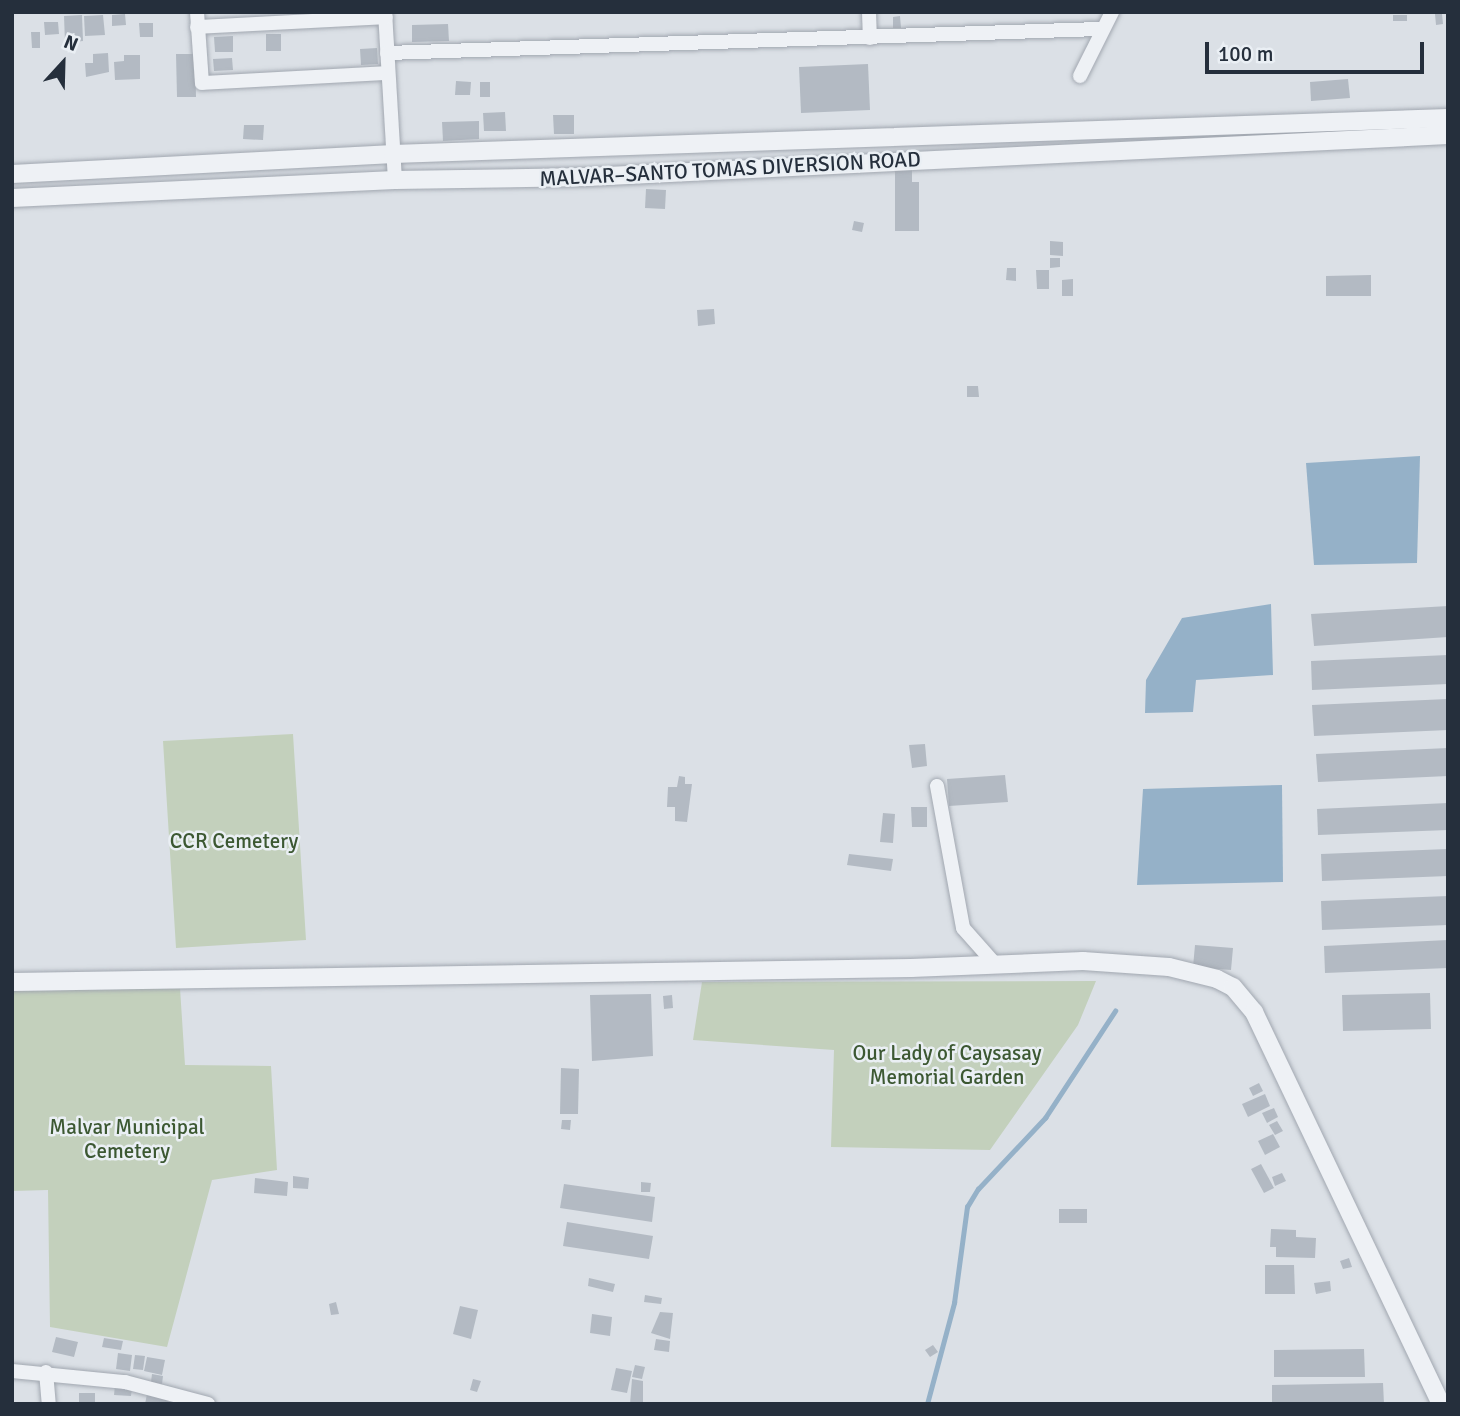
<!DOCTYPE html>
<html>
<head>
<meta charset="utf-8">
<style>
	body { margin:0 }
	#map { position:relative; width:1460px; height:1416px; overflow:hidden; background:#dbe0e6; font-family:Signika,sans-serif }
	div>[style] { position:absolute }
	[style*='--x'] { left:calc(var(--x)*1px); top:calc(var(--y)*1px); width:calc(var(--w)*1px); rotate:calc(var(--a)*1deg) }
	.green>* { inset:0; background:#c3d0bc }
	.water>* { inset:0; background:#95b1c8 }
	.stream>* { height:4.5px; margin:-2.25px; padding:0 2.25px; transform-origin:2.25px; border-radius:2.25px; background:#95b1c8 }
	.building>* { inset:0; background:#b3bac3 }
	.roads { filter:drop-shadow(0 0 2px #a1a7b0) drop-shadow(0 0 2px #a1a7b0) }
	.minor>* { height:14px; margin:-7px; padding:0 7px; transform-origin:7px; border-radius:7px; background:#eef1f5 }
	.tertiary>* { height:18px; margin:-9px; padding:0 9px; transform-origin:9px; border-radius:9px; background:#eef1f5 }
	span { translate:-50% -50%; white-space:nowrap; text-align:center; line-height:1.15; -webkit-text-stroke:5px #eaeff4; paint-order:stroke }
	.street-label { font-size:21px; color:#252f3c }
	.park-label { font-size:21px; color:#3c5832 }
	.frame { position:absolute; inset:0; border:14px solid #252f3c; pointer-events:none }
	.north { position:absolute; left:28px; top:28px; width:70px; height:70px; -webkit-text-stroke:5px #eaeff4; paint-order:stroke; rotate:22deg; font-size:19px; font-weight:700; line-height:28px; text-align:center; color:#252f3c }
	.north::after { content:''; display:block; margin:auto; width:24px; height:32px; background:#252f3c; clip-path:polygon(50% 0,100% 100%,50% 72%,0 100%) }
	.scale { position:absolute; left:1205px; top:42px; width:219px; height:32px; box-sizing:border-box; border:4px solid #252f3c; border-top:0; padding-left:9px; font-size:21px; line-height:24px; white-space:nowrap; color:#252f3c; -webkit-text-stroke:5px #eaeff4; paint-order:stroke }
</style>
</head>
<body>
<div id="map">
	<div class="green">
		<div style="clip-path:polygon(293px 734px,306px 940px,176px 948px,163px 741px)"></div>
		<div style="clip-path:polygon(1096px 981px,1078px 1025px,990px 1150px,831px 1147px,834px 1050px,693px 1040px,702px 982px)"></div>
		<div style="clip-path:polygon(180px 988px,185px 1065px,271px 1066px,277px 1170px,212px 1180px,167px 1347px,50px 1327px,48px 1190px,12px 1191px,12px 991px)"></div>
	</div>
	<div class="water">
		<div style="clip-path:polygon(1420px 456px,1417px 563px,1314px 565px,1306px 463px)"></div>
		<div style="clip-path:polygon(1271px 604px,1273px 675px,1196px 680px,1193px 712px,1145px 713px,1146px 680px,1182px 618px)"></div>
		<div style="clip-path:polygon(1282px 785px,1283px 882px,1137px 885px,1143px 789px)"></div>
	</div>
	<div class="stream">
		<div style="--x:927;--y:1404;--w:105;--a:-75"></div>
		<div style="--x:954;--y:1303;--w:97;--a:-82.3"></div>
		<div style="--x:967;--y:1207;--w:21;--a:-59"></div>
		<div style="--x:978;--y:1189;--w:98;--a:-46.7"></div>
		<div style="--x:1045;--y:1118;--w:128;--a:-56.8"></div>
	</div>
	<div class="building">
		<div style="clip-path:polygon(125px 14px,126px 25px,112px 26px,112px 15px)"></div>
		<div style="clip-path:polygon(1435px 14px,1442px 14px,1443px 24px,1436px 25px)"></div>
		<div style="clip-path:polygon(82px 15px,83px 41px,65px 43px,64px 16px)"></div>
		<div style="clip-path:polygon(103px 15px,105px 35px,85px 36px,84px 16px)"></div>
		<div style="clip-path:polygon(1393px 15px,1407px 15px,1407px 21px,1393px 21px)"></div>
		<div style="clip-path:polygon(900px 16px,901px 28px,893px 28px,893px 17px)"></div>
		<div style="clip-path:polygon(44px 22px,58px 22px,59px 34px,45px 35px)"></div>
		<div style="clip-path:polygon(139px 23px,153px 23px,153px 37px,140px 37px)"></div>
		<div style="clip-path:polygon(448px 24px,449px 41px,412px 42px,412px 25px)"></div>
		<div style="clip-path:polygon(31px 32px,40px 32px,40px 48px,32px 48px)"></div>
		<div style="clip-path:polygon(266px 34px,281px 34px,281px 51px,266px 51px)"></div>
		<div style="clip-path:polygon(233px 36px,233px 52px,215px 52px,214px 37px)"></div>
		<div style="clip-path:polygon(377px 48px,378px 64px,361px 65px,360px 49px)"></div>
		<div style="clip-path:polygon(108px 53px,109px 72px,86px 77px,85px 63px,93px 63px,93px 54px)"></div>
		<div style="clip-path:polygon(176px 54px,195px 54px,196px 97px,177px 97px)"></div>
		<div style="clip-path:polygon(124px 55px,140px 55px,140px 79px,115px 80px,114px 62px,124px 61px)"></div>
		<div style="clip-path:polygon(232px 58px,233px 70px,214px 71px,213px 59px)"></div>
		<div style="clip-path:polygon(868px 64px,870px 110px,801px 113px,799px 67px)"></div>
		<div style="clip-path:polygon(1348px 79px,1350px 98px,1311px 101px,1310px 82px)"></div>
		<div style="clip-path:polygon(456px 81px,471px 82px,470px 95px,455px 95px)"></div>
		<div style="clip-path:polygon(480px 82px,490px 82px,490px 97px,480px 97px)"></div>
		<div style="clip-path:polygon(505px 112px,506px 131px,484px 131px,483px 113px)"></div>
		<div style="clip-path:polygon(553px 115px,574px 115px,574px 134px,554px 134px)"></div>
		<div style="clip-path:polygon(479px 121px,479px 139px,443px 141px,442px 122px)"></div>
		<div style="clip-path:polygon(244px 125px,264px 125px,263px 140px,243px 139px)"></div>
		<div style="clip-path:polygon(895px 170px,912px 170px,912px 182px,919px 182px,919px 231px,895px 231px)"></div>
		<div style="clip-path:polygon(646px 189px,666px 190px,665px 209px,645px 208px)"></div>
		<div style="clip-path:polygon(854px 221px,864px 223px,862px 232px,852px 230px)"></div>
		<div style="clip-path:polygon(1050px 241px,1063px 242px,1063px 256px,1050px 255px)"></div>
		<div style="clip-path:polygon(1050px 258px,1060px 258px,1060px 267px,1050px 268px)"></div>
		<div style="clip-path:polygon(1007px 268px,1016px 268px,1016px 281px,1006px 280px)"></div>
		<div style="clip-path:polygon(1036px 270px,1049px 270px,1049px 289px,1037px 289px)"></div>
		<div style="clip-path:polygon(1371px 275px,1371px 296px,1326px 296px,1326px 276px)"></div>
		<div style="clip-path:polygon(1073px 279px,1073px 296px,1062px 296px,1062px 280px)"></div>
		<div style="clip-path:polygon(714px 309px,715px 324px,698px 326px,697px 310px)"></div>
		<div style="clip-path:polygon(967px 386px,978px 386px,979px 397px,967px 397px)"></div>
		<div style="clip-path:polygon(1448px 606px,1448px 637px,1314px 646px,1311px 614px)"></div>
		<div style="clip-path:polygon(1448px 655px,1448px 684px,1312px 690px,1311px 661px)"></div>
		<div style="clip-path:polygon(1448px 699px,1448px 730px,1314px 736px,1312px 705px)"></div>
		<div style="clip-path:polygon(925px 744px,927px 766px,912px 768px,909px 745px)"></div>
		<div style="clip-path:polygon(1448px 748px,1448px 776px,1318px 782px,1316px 754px)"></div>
		<div style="clip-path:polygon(1005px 775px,1008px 802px,949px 806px,947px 779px)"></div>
		<div style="clip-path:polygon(679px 776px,685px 777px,685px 784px,692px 784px,687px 822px,675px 821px,675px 807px,667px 807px,668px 787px,677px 787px)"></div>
		<div style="clip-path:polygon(1448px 803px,1448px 830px,1318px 835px,1317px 809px)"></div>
		<div style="clip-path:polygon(911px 807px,927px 807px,927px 827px,912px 827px)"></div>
		<div style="clip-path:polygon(883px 813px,895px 814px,893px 843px,880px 842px)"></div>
		<div style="clip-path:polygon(1448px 849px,1448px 876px,1322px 881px,1321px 854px)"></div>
		<div style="clip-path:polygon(849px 854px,893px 859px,891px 871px,847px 865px)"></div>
		<div style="clip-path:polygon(1448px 896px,1448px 925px,1322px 930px,1321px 901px)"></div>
		<div style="clip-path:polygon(1448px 940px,1448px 968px,1325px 973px,1324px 946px)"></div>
		<div style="clip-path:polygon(1195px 945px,1233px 948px,1231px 970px,1193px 967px)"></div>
		<div style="clip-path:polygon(1430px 993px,1431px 1029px,1343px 1031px,1342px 995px)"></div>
		<div style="clip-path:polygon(651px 994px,653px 1056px,592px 1061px,590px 995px)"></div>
		<div style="clip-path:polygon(672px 995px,673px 1008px,664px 1009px,663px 996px)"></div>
		<div style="clip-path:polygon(561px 1068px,579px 1069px,578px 1114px,560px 1114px)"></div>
		<div style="clip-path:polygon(1259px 1083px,1263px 1091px,1253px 1096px,1249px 1088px)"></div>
		<div style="clip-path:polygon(1265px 1094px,1270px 1106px,1248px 1117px,1242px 1104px)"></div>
		<div style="clip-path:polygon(1274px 1108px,1278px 1117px,1267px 1123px,1262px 1113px)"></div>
		<div style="clip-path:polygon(562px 1120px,571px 1120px,570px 1130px,561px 1129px)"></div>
		<div style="clip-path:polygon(1277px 1121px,1283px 1131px,1275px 1135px,1269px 1125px)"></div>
		<div style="clip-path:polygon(1273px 1134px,1280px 1147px,1265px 1155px,1258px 1141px)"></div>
		<div style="clip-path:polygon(1261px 1164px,1274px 1188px,1264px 1193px,1251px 1169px)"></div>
		<div style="clip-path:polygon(1282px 1173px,1286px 1181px,1275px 1186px,1272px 1177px)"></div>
		<div style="clip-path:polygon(293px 1176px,309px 1178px,308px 1189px,293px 1188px)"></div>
		<div style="clip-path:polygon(255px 1178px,288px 1182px,287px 1196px,254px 1193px)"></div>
		<div style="clip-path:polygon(641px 1182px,651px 1183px,650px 1192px,641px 1192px)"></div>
		<div style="clip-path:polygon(564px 1184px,655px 1197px,652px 1222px,560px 1208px)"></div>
		<div style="clip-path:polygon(1059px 1209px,1087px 1209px,1087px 1223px,1059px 1223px)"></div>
		<div style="clip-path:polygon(567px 1222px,653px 1236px,649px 1259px,563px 1246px)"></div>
		<div style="clip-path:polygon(1271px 1229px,1296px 1230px,1296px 1237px,1316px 1238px,1315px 1258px,1276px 1257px,1276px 1247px,1270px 1247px)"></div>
		<div style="clip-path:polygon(1349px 1258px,1352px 1267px,1343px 1269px,1340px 1261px)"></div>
		<div style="clip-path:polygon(1265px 1265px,1294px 1265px,1295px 1294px,1265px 1294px)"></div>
		<div style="clip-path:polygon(589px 1278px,615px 1284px,613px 1292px,588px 1286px)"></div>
		<div style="clip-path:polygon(1330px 1281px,1331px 1291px,1316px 1294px,1314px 1283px)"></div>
		<div style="clip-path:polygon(645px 1295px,662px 1298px,661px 1304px,644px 1302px)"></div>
		<div style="clip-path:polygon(336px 1302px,339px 1314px,331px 1315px,329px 1304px)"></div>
		<div style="clip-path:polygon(460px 1306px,478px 1310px,471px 1339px,453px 1334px)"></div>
		<div style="clip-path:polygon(660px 1312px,673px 1313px,670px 1339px,651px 1333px)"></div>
		<div style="clip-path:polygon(592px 1314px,612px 1317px,610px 1336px,590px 1333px)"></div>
		<div style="clip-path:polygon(56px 1337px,78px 1342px,74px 1357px,52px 1352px)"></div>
		<div style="clip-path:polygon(104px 1338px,123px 1341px,121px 1350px,102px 1347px)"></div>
		<div style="clip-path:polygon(656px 1339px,670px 1341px,669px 1352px,654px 1350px)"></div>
		<div style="clip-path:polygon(933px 1345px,938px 1352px,930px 1357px,925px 1350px)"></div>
		<div style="clip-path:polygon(1364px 1349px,1365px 1377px,1274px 1377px,1274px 1350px)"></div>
		<div style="clip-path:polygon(118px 1353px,132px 1355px,130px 1371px,116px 1369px)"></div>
		<div style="clip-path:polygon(135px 1355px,145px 1356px,143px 1370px,133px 1369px)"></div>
		<div style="clip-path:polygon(147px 1357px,165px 1360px,162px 1375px,144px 1371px)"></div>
		<div style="clip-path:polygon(635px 1365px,645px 1367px,642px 1379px,632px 1377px)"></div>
		<div style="clip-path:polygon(616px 1368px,632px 1371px,627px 1393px,611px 1390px)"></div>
		<div style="clip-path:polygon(152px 1374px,163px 1376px,162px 1384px,151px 1382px)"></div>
		<div style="clip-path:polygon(473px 1379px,481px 1381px,477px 1392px,470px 1390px)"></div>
		<div style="clip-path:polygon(632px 1379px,643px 1381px,643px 1404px,630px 1404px)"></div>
		<div style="clip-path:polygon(1383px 1383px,1384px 1404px,1272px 1404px,1272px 1385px)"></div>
		<div style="clip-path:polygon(115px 1385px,132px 1387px,131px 1396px,114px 1395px)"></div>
		<div style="clip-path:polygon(79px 1393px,95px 1393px,95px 1404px,79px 1404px)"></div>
		<div style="clip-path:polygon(147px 1394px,169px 1398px,168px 1404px,145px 1404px)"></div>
	</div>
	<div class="roads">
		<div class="minor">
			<div style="--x:197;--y:12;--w:71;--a:86"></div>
			<div style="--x:202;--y:83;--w:185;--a:-3.1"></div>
			<div style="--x:385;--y:12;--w:168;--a:86.6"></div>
			<div style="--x:869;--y:12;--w:26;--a:88"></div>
			<div style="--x:197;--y:27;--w:189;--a:-3"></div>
			<div style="--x:387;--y:53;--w:713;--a:-1.93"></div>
			<div style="--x:1080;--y:76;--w:72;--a:-63.4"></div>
			<div style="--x:937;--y:786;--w:144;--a:79.6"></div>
			<div style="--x:963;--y:928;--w:48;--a:48.4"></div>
			<div style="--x:12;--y:1371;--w:114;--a:5.6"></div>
			<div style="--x:125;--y:1382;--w:86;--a:14.8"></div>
			<div style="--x:46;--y:1372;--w:32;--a:85"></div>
		</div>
		<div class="tertiary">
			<div style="--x:12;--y:174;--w:382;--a:-3"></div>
			<div style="--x:393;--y:154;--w:1056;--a:-1.95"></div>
			<div style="--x:12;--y:198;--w:383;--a:-2.7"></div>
			<div style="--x:395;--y:180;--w:192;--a:-0.9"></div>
			<div style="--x:587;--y:177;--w:862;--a:-2.79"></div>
			<div style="--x:12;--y:982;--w:899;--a:-0.89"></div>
			<div style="--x:911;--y:968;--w:172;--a:-2.3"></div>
			<div style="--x:1083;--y:961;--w:86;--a:4"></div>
			<div style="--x:1169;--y:967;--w:49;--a:14"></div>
			<div style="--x:1217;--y:979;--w:18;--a:27"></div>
			<div style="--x:1233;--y:987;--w:33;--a:50"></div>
			<div style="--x:1254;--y:1012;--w:434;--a:64.5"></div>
		</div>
	</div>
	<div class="street-label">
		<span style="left:730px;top:169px;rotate:-3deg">MALVAR–SANTO TOMAS DIVERSION ROAD</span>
	</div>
	<div class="park-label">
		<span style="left:234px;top:841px">CCR Cemetery</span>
		<span style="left:947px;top:1065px">Our Lady of Caysasay<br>Memorial Garden</span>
		<span style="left:127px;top:1139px">Malvar Municipal<br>Cemetery</span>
	</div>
	<div class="frame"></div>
	<div class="north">N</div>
	<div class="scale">100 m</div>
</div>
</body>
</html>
